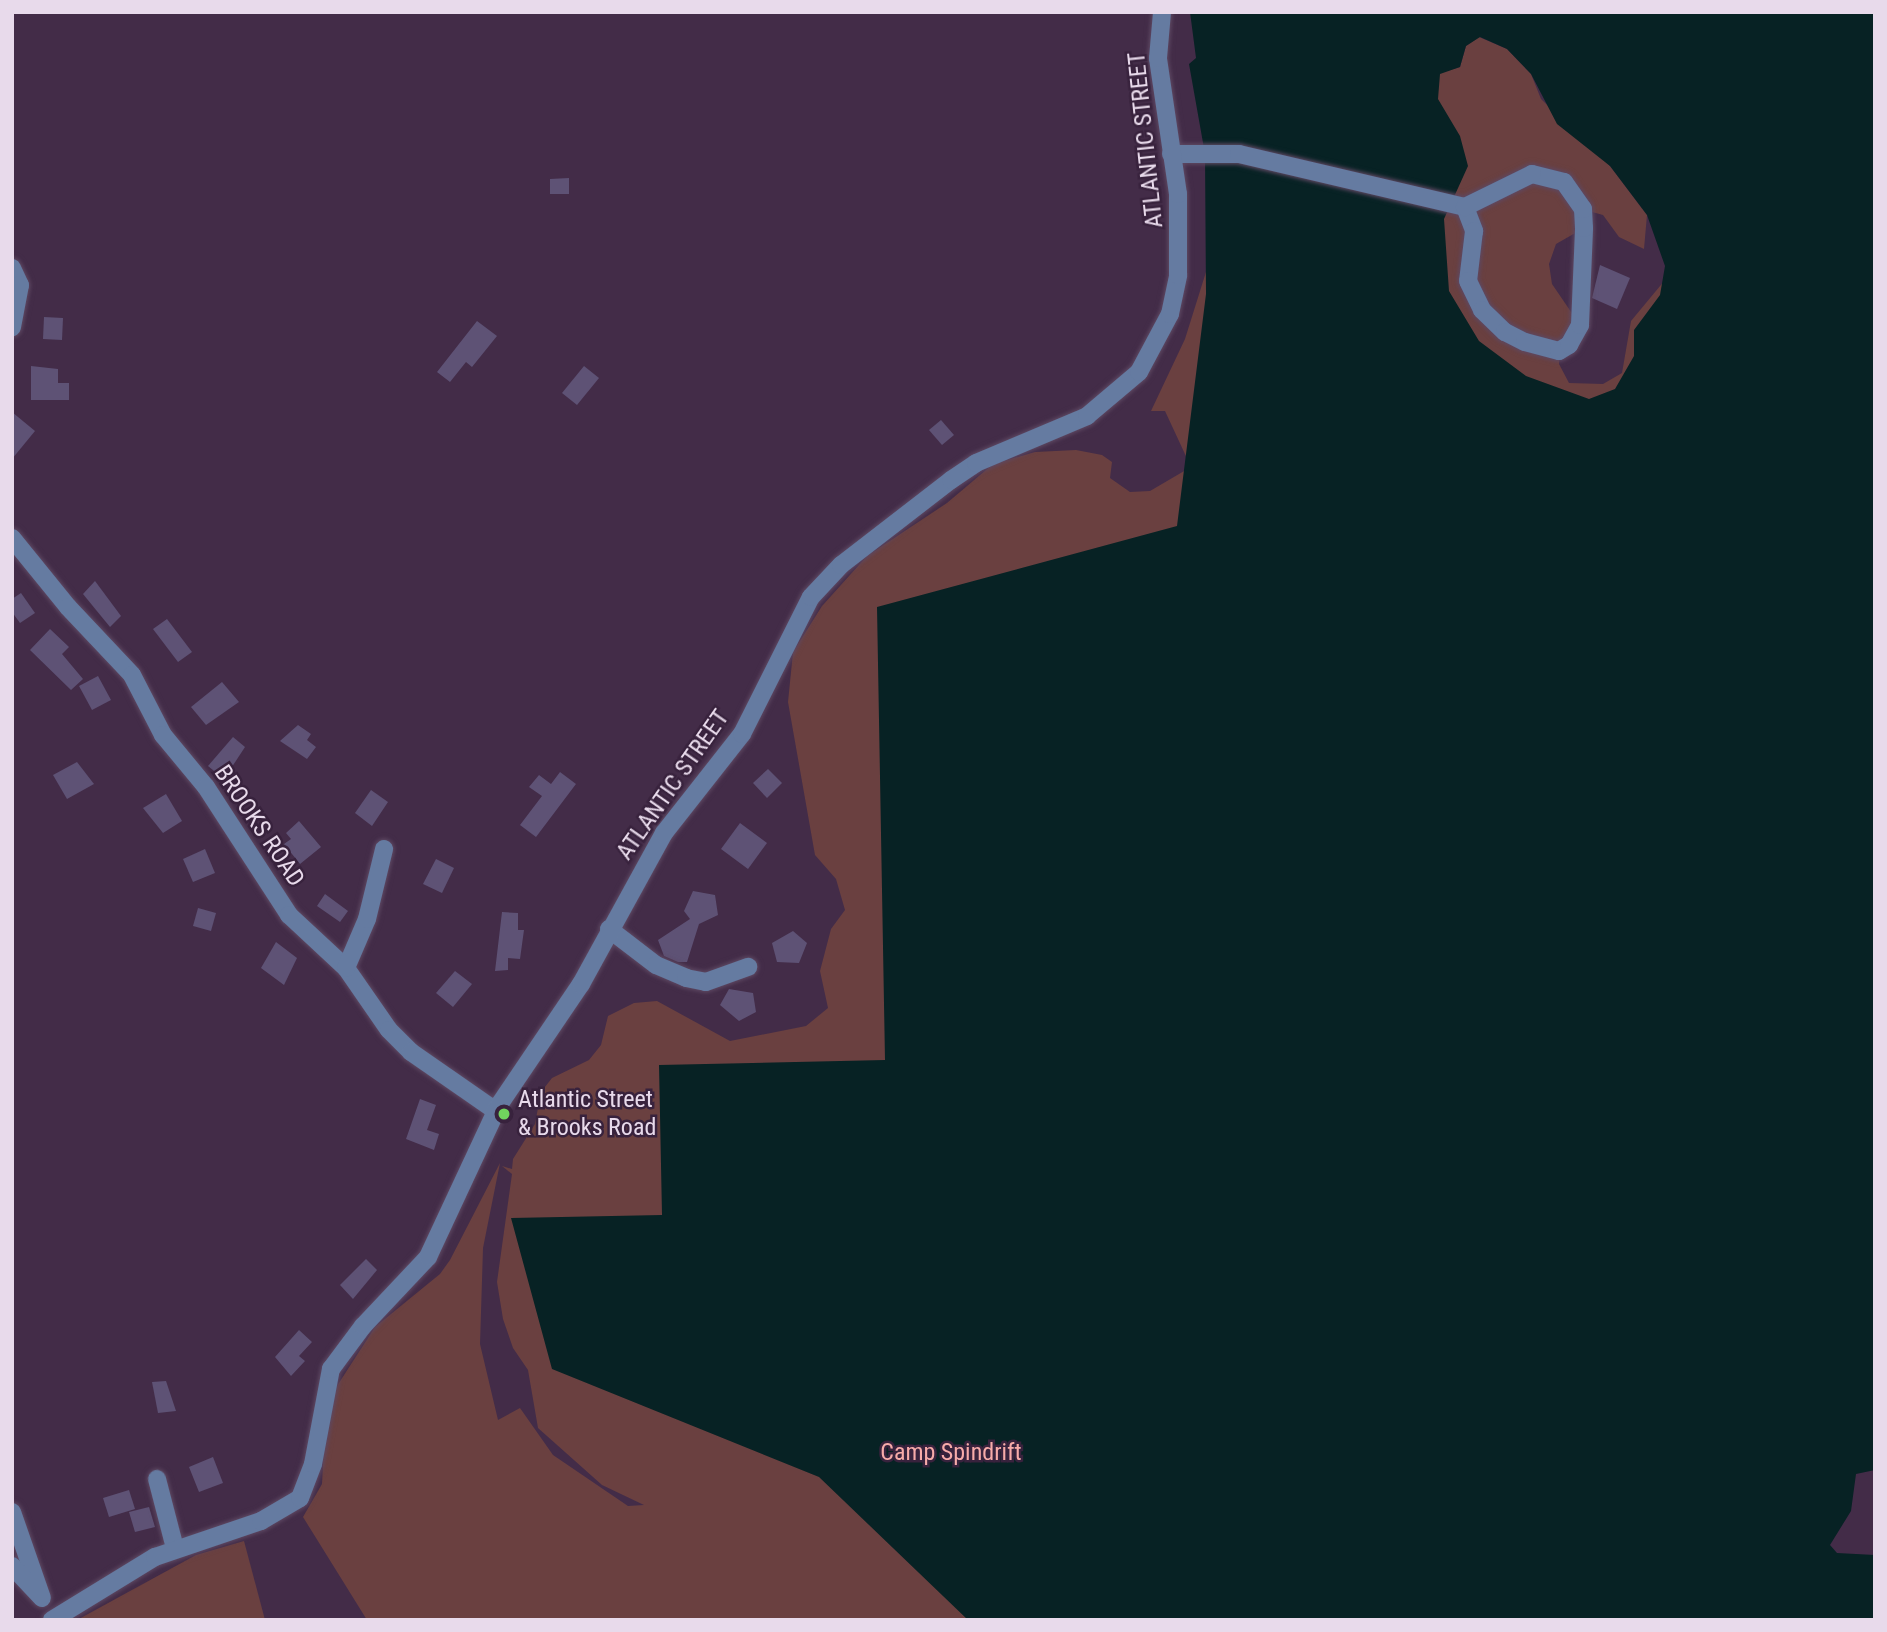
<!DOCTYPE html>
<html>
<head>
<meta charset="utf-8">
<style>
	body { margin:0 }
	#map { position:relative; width:1887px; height:1632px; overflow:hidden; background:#432c48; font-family:"Roboto Condensed",sans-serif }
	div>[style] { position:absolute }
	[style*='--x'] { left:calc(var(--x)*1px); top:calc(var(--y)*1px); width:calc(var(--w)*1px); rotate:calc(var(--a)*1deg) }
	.green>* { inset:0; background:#6a4040 }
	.water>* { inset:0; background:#072224 }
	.building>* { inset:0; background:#5e5275 }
	.roads { filter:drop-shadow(0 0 2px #5d4862) drop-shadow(0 0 2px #5d4862) }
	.minor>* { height:18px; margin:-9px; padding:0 9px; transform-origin:9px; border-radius:9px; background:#657ba1 }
	.dots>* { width:19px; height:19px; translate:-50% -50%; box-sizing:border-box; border:4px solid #38223d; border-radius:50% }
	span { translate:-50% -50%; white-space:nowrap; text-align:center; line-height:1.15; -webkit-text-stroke:5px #38223d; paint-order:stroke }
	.street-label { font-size:24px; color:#e8daeb }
	.poi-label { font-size:24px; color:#e8daeb }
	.left { translate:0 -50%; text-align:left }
	.park-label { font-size:24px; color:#f7aba9 }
	.frame { position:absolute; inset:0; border:14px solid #e8daeb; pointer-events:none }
</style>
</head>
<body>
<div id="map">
	<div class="green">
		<div style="clip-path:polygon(evenodd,1195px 12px,1875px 12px,1790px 1536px,1875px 1620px,367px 1620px,303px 1517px,322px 1484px,324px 1443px,335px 1389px,375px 1327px,440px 1274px,450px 1260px,500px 1163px,483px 1248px,480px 1344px,498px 1420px,520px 1408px,553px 1455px,628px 1506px,644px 1505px,602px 1485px,538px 1428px,528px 1370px,513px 1348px,503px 1319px,497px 1282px,512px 1174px,502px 1166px,512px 1169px,513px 1159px,535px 1124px,541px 1092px,552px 1078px,589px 1060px,601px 1045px,608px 1016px,634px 1003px,657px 1001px,730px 1041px,806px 1026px,828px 1008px,820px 971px,831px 929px,845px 910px,836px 879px,815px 855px,788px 702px,793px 652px,822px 606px,867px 556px,947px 503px,993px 464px,1035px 452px,1076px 450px,1102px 455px,1112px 462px,1110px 478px,1130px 492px,1150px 491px,1191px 467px,1165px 411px,1151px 411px,1185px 339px,1216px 240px,1195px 12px,1481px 24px,1519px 43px,1676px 253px,1670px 274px,1631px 321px,1622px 373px,1603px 384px,1569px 383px,1559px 364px,1559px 351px,1580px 325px,1552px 284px,1549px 264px,1556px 244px,1584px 228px,1592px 212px,1603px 215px,1619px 237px,1644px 249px,1647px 215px,1610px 166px,1541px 99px,1531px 74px,1507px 49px,1479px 37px,1466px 46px,1460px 67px,1440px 73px,1481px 24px)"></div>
		<div style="clip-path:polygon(244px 1541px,265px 1620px,77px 1620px,196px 1555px)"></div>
	</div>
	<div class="water">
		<div style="clip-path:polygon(evenodd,1190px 12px,1875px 12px,1875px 1470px,1856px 1474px,1851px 1511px,1830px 1545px,1837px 1553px,1875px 1555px,1875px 1620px,968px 1620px,819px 1477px,552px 1369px,511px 1218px,662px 1215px,659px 1065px,885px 1060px,877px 607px,1177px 526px,1206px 294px,1205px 154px,1189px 64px,1196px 58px,1190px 12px,1480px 37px,1507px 49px,1531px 74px,1557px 124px,1610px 166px,1647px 215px,1665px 266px,1660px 295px,1634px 330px,1634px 356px,1615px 389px,1589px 399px,1526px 376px,1479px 341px,1449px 291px,1444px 219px,1468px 166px,1460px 136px,1438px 99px,1440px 74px,1460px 67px,1466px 46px,1480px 37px)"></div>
	</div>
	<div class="building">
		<div style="clip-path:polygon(569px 178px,569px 194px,550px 194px,550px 179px)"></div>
		<div style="clip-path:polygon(1600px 265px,1630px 278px,1617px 309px,1592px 298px)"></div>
		<div style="clip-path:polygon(44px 317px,63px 318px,62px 340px,43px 339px)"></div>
		<div style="clip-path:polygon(477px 321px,497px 336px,472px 367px,466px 362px,450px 382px,437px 372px)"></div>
		<div style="clip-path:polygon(31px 366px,58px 369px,58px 383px,69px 383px,69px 400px,31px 400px)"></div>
		<div style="clip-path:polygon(584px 366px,599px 378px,577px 405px,562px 393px)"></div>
		<div style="clip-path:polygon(12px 412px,35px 431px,12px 459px)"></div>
		<div style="clip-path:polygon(941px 420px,954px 435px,942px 445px,929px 430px)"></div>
		<div style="clip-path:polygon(95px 581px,121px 616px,110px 627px,83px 594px)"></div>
		<div style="clip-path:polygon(21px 593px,35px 613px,20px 623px,12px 612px,12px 599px)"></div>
		<div style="clip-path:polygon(167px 619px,192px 652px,178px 662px,153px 629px)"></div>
		<div style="clip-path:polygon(50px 629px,69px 647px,62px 654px,83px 679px,71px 690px,30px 650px)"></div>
		<div style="clip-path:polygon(98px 676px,111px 700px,92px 710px,79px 686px)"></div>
		<div style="clip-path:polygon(222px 682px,239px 702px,206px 725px,191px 707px)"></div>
		<div style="clip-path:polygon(298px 725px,311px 734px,307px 740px,316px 747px,307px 759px,280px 741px)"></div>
		<div style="clip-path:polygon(233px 737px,245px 747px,224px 779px,208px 766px)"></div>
		<div style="clip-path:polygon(77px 762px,94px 784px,67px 799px,53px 775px)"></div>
		<div style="clip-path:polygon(768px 769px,782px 783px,767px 798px,753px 783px)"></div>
		<div style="clip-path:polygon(560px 772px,576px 784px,536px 837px,520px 825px,542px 796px,529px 787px,539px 775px,551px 784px)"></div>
		<div style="clip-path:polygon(371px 790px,388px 802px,372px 826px,355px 813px)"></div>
		<div style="clip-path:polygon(166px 794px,182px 821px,163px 833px,143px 808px)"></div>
		<div style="clip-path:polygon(299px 821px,321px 847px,300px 864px,284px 844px,291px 839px,286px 833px)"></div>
		<div style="clip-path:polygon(740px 823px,767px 843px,748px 869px,721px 849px)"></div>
		<div style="clip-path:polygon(205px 849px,215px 873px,193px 882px,183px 859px)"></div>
		<div style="clip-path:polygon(436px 859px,454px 868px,442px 893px,423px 884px)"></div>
		<div style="clip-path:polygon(693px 891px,715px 895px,718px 915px,699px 924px,687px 962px,678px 962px,664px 956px,658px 940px,690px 919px,684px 911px)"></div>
		<div style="clip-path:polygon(325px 894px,348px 911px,340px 922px,317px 906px)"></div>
		<div style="clip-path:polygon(198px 908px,216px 913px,211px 931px,193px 926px)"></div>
		<div style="clip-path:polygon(502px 912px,518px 913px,518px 930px,524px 930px,520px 959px,508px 958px,508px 970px,495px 971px)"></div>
		<div style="clip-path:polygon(793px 931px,807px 943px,799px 963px,777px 962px,772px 943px)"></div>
		<div style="clip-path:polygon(276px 942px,297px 958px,284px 985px,261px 968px)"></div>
		<div style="clip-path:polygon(455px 971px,472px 984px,453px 1007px,436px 993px)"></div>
		<div style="clip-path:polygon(729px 989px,753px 993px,756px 1012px,739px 1021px,720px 1005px)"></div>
		<div style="clip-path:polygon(420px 1099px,436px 1105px,427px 1130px,439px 1134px,434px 1150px,406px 1139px)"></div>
		<div style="clip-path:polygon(366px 1259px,377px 1270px,353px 1299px,340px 1285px)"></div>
		<div style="clip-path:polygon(299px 1330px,312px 1342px,299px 1356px,305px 1361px,291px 1376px,275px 1357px)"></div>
		<div style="clip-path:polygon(166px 1381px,176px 1411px,158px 1413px,152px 1382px)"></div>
		<div style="clip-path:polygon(213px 1457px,223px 1483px,199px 1492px,189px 1467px)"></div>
		<div style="clip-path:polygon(129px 1490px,135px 1509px,109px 1517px,103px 1498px)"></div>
		<div style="clip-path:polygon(149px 1507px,155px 1527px,135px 1532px,129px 1512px)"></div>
	</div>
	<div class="roads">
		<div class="minor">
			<div style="--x:1171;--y:154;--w:68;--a:0"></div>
			<div style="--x:1239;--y:154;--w:232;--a:13.2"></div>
			<div style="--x:1465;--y:207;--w:26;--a:69"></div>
			<div style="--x:1474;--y:231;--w:50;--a:96.8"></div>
			<div style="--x:1468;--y:281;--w:32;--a:64"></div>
			<div style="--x:1482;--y:310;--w:32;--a:44"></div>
			<div style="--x:1505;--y:332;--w:22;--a:27"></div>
			<div style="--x:1525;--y:342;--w:35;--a:15"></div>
			<div style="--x:1559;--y:351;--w:12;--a:-31"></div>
			<div style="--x:1569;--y:345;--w:23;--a:-61"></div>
			<div style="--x:1580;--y:325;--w:97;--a:-87.6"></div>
			<div style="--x:1584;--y:228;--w:19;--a:-93"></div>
			<div style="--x:1583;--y:209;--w:33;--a:-125"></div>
			<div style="--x:1564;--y:182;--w:33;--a:-166"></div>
			<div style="--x:1532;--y:174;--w:75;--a:153.8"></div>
			<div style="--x:12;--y:268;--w:19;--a:65"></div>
			<div style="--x:20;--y:285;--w:43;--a:100.8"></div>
			<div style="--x:12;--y:538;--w:89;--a:50.9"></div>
			<div style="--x:68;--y:607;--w:93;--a:46.7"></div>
			<div style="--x:132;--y:675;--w:68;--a:62.7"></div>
			<div style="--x:163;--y:735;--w:67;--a:50.4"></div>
			<div style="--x:206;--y:787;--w:153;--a:57"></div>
			<div style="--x:289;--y:915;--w:78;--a:42.9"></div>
			<div style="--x:346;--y:968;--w:75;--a:55.3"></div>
			<div style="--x:389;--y:1030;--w:31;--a:45"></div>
			<div style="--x:411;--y:1052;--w:103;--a:34.8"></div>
			<div style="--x:609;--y:929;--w:59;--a:37.5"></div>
			<div style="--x:656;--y:965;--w:33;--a:23"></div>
			<div style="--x:686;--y:978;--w:20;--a:11"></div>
			<div style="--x:706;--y:982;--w:45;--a:-19.7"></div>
			<div style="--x:346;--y:968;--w:53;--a:-66.8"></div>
			<div style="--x:367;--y:919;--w:72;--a:-76.3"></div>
			<div style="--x:157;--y:1479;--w:71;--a:75.4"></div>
			<div style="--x:12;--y:1512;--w:91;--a:70.8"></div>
			<div style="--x:12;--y:1566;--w:42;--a:46.9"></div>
			<div style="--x:52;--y:1620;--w:121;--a:-31.5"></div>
			<div style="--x:155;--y:1557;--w:112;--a:-18.8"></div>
			<div style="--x:261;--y:1521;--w:45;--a:-30.5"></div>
			<div style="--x:300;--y:1498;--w:36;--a:-69"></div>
			<div style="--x:313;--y:1464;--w:97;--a:-79.3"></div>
			<div style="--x:331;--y:1369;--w:54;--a:-53.3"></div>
			<div style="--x:363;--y:1326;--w:95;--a:-46.7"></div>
			<div style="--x:428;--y:1257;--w:168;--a:-65"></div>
			<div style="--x:499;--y:1105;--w:146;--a:-55.9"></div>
			<div style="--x:581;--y:984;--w:172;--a:-61.2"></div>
			<div style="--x:664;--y:833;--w:126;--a:-51.8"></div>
			<div style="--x:742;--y:734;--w:153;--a:-63.3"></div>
			<div style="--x:811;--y:597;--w:44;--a:-46.8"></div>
			<div style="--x:841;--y:565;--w:139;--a:-37.7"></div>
			<div style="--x:951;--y:480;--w:30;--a:-34"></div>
			<div style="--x:976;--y:463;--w:121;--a:-22.9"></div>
			<div style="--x:1087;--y:416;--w:68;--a:-40.2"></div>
			<div style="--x:1139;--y:372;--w:66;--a:-61.9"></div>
			<div style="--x:1170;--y:314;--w:40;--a:-78"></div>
			<div style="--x:1178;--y:275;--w:81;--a:-90"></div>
			<div style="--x:1178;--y:194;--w:137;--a:-98.4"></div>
			<div style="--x:1158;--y:58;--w:46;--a:-85"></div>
		</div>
	</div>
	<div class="dots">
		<div style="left:504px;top:1114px;background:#71d35e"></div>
	</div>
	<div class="street-label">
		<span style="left:1146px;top:140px;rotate:-96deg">ATLANTIC STREET</span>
		<span style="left:673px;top:785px;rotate:-55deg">ATLANTIC STREET</span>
		<span style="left:259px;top:826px;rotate:56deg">BROOKS ROAD</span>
	</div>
	<div class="poi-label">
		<span class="left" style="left:518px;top:1114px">Atlantic Street<br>&amp; Brooks Road</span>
	</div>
	<div class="park-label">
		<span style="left:951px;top:1453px">Camp Spindrift</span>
	</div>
	<div class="frame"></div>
</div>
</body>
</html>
